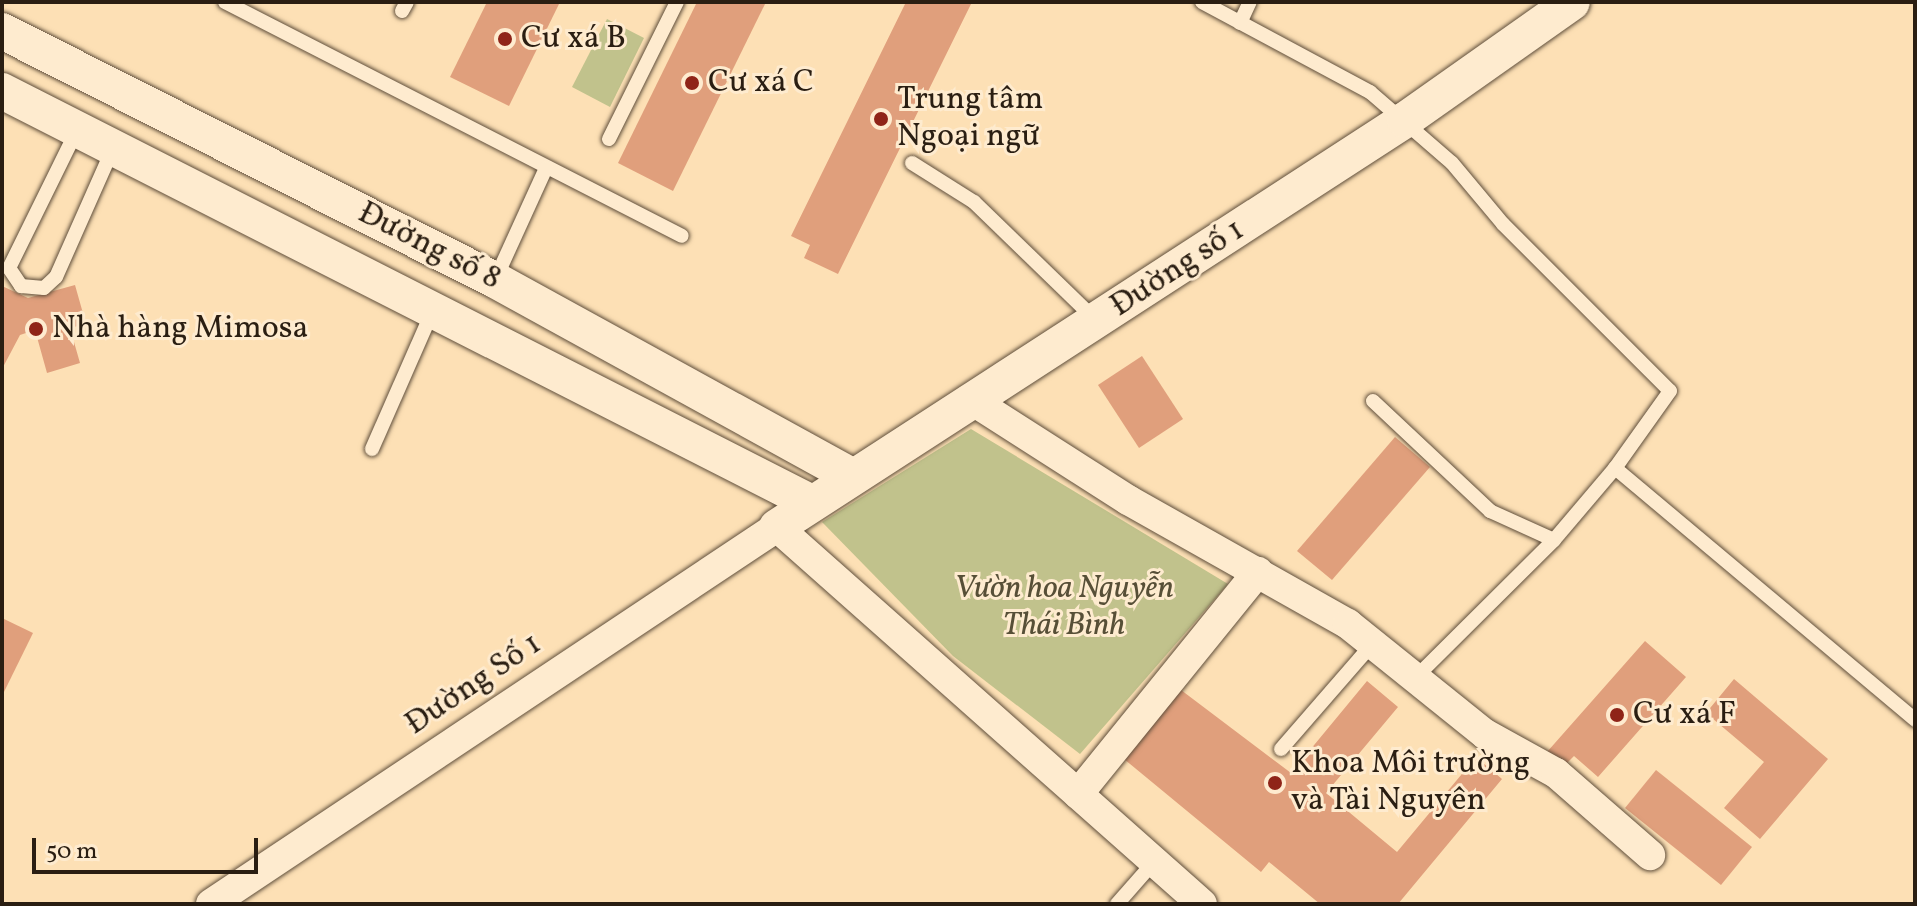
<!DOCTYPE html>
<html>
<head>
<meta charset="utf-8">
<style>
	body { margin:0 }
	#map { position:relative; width:1917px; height:906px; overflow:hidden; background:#fde0b5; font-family:Vollkorn,serif }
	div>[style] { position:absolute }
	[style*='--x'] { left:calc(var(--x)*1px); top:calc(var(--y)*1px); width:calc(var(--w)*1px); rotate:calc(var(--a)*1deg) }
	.green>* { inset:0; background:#c1c28c }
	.building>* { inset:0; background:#e09f7c }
	.roads { filter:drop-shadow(0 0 2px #5f4e3b) drop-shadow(0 0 2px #5f4e3b) }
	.service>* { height:14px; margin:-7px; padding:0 7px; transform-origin:7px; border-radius:7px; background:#feebcf }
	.minor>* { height:30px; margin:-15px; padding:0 15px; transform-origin:15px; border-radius:15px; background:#feebcf }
	.tertiary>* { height:36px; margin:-18px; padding:0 18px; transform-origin:18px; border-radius:18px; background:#feebcf }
	.dots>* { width:22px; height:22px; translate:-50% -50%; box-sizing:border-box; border:4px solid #feebcf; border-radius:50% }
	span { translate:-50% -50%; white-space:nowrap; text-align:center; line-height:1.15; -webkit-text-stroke:6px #feebcf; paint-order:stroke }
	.poi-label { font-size:32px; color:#2a1e12 }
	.left { translate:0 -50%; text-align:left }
	.street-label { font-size:32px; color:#2a1e12 }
	.park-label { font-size:32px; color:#574f37; font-style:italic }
	.frame { position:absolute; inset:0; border:4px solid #2a1e12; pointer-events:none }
	.scale { position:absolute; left:32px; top:838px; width:226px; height:36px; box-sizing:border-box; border:4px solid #2a1e12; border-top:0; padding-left:10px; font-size:24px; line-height:28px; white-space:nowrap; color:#2a1e12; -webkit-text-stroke:6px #feebcf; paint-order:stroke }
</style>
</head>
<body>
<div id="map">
	<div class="green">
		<div style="clip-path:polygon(607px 19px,644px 38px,610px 107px,572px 87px)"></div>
		<div style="clip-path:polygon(971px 429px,1228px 584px,1080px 754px,953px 656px,822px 522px)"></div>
	</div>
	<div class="building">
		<div style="clip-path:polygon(487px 2px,560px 2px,509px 106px,450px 77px)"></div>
		<div style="clip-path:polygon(697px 2px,766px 2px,673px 191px,618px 163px)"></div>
		<div style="clip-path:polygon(906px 2px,972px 2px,838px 274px,804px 258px,810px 245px,791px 236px)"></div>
		<div style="clip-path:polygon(75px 285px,86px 324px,70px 328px,80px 363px,47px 373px,35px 330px,20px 335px,2px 369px,2px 286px,28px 298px)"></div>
		<div style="clip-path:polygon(1142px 356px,1183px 419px,1139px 448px,1098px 385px)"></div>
		<div style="clip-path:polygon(1395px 437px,1430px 467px,1332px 580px,1297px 551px)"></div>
		<div style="clip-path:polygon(2px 618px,33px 633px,2px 696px)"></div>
		<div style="clip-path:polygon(1645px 641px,1686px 677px,1598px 777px,1574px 756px,1564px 766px,1547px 752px)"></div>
		<div style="clip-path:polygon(1734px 679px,1828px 759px,1760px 839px,1724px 808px,1764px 762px,1706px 713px)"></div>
		<div style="clip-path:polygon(1367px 681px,1398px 707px,1326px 793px,1397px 852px,1476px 757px,1502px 779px,1398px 904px,1320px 904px,1269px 862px,1261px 872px,1124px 759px,1181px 690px,1291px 773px)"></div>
		<div style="clip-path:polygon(1656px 770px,1752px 847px,1721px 885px,1625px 808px)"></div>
	</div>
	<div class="roads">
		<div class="service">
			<div style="--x:225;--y:2;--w:513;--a:27.11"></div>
			<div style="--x:1202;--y:2;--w:191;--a:28.2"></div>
			<div style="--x:1370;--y:92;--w:108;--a:40.9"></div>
			<div style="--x:1452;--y:163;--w:80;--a:50.1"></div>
			<div style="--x:1503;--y:224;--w:236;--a:45"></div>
			<div style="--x:1670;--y:391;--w:95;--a:125.5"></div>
			<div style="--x:1615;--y:468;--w:392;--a:40"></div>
			<div style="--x:402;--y:11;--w:10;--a:-61"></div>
			<div style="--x:1240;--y:23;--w:23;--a:-65"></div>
			<div style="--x:78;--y:128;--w:156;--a:116.2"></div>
			<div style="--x:9;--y:268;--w:22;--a:56"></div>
			<div style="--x:21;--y:286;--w:23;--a:5"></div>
			<div style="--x:44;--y:288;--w:16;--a:-43"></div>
			<div style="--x:56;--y:277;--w:143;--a:-66.1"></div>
			<div style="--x:609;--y:139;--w:153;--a:-63.6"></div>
			<div style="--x:912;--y:163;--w:73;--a:32.2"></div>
			<div style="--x:974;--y:202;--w:171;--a:44.1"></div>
			<div style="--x:495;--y:280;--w:123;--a:-65.5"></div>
			<div style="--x:1373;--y:401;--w:161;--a:43.2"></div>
			<div style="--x:1490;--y:511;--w:70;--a:24.4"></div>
			<div style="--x:1554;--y:540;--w:196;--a:135.2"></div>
			<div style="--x:372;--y:449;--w:152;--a:-66.3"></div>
			<div style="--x:1554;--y:540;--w:94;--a:-49.7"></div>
			<div style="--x:1281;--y:749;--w:140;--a:-49"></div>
			<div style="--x:1117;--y:904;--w:56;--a:-48.6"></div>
		</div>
		<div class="minor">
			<div style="--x:970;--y:399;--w:188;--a:32.6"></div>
			<div style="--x:1128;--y:500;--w:253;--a:29.4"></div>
			<div style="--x:1348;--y:624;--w:176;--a:38.8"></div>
			<div style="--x:1485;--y:734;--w:81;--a:28.8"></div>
			<div style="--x:1556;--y:773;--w:125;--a:41.1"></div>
			<div style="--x:1078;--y:794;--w:286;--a:-51"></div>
			<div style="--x:211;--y:904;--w:680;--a:-33.67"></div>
			<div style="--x:777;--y:527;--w:568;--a:41.57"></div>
		</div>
		<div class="tertiary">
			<div style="--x:2;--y:31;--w:552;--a:26.8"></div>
			<div style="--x:495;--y:280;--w:405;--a:28.8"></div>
			<div style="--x:2;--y:91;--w:907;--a:26.96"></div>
			<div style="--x:777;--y:527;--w:748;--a:-32.95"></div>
			<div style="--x:1405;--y:120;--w:204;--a:-35.2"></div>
		</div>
	</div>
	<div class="dots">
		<div style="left:505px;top:39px;background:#8f2418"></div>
		<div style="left:692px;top:83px;background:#8f2418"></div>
		<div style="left:881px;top:119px;background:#8f2418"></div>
		<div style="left:36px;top:329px;background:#8f2418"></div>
		<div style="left:1617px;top:715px;background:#8f2418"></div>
		<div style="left:1275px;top:783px;background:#8f2418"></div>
	</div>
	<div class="poi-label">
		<span class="left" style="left:521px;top:39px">Cư xá B</span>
		<span class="left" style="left:708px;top:83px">Cư xá C</span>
		<span class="left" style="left:897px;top:119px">Trung tâm<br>Ngoại ngữ</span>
		<span class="left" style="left:52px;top:329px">Nhà hàng Mimosa</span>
		<span class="left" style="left:1633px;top:715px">Cư xá F</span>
		<span class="left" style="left:1291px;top:783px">Khoa Môi trường<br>và Tài Nguyên</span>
	</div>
	<div class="street-label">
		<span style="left:429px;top:247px;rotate:27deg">Đường số 8</span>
		<span style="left:1178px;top:269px;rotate:-33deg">Đường số 1</span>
		<span style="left:474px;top:685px;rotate:-34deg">Đường Số 1</span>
	</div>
	<div class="park-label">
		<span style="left:1064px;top:608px">Vườn hoa Nguyễn<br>Thái Bình</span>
	</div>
	<div class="frame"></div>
	<div class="scale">50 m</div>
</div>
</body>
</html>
